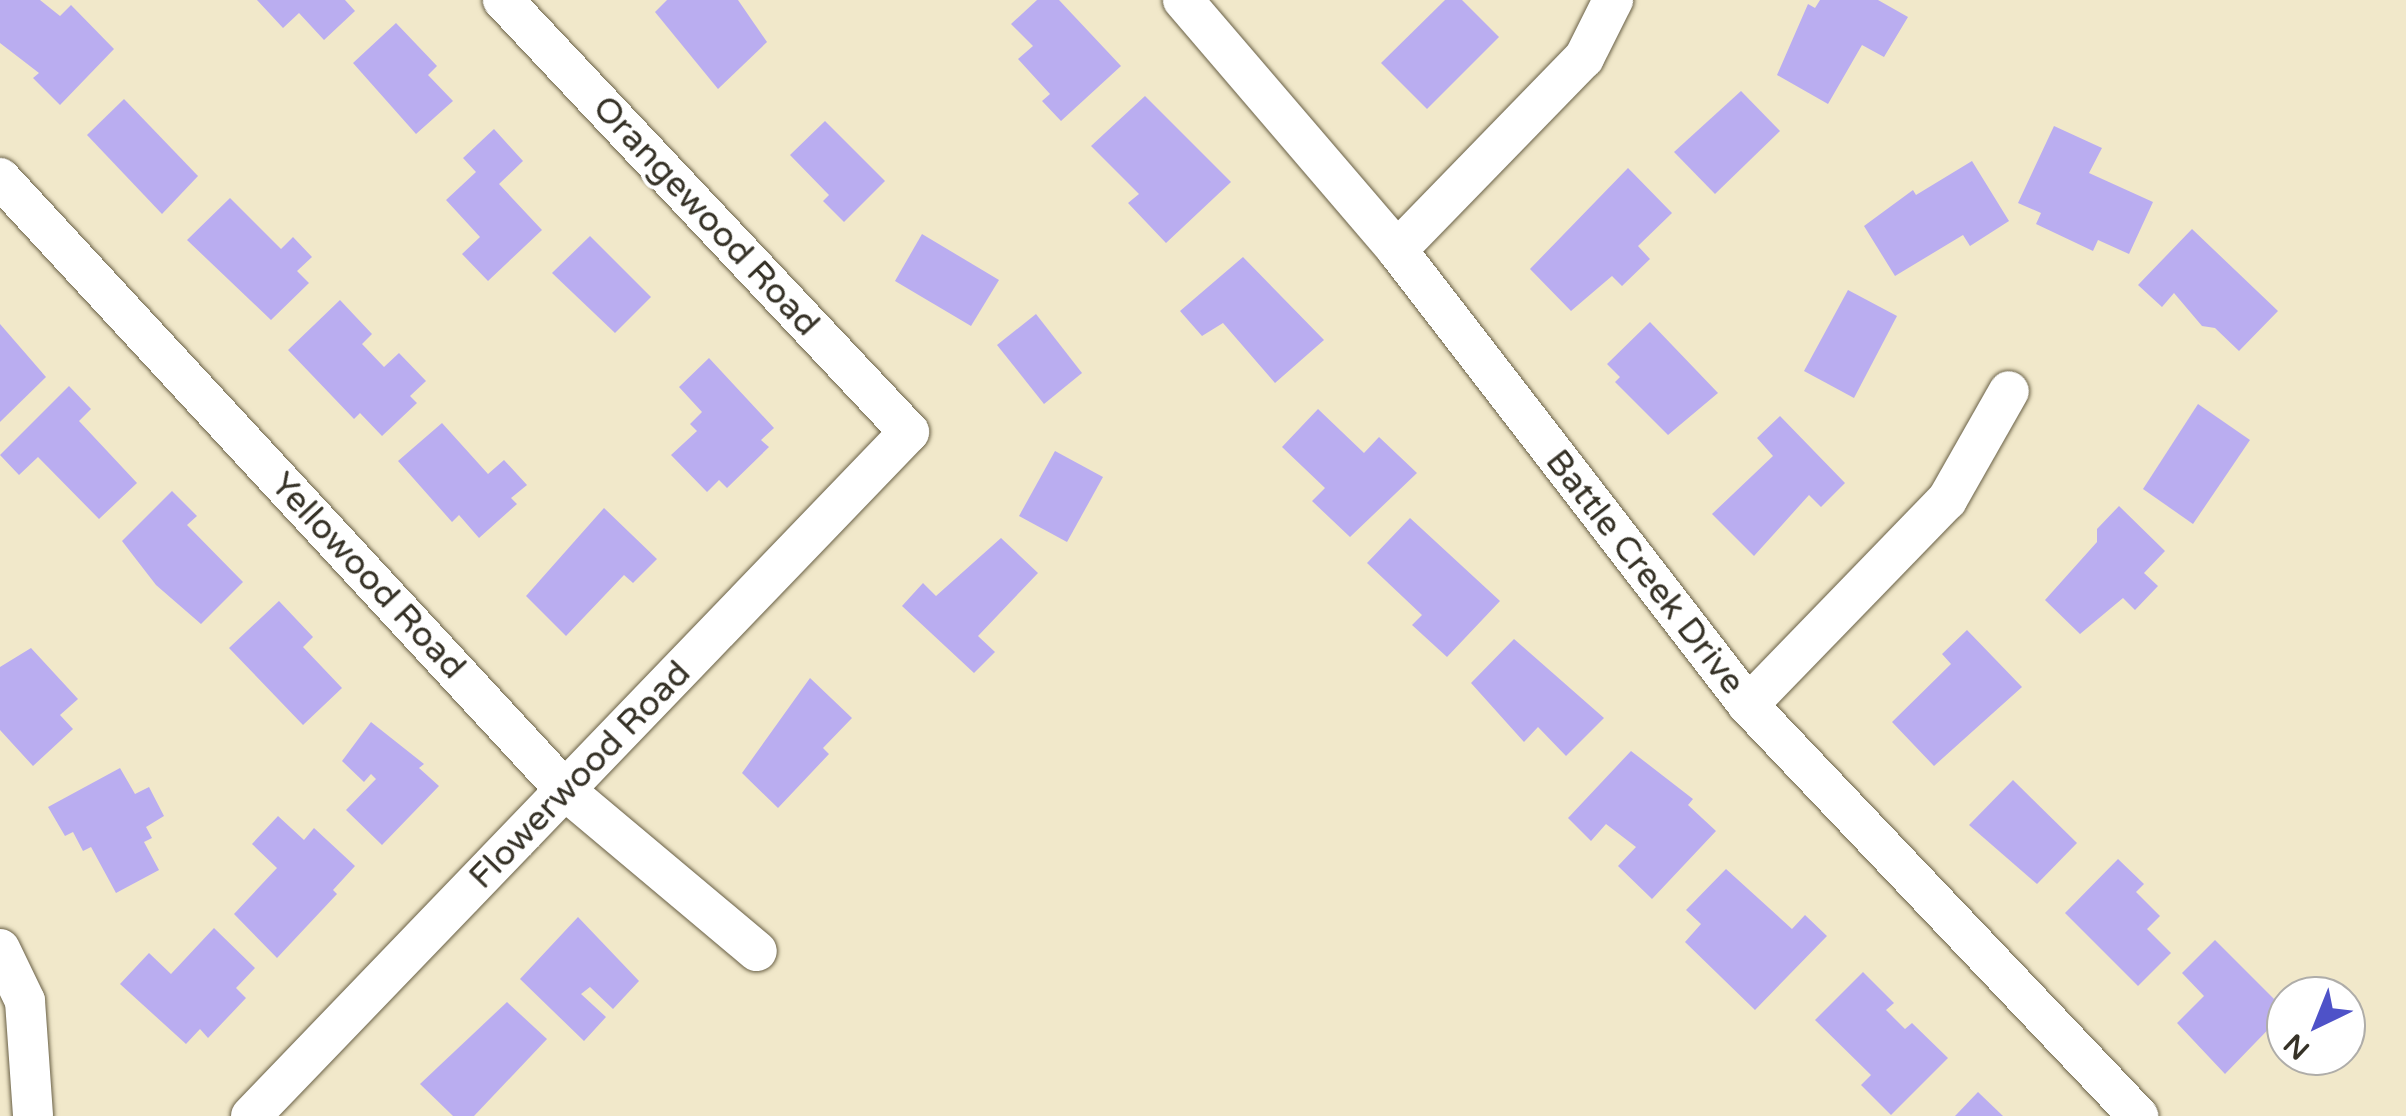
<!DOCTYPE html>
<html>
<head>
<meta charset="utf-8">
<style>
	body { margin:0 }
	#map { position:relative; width:2406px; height:1116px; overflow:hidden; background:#f1e8ca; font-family:"Varela Round",sans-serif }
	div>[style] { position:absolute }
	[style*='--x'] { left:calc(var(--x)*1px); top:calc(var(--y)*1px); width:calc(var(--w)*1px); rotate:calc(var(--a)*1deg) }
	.building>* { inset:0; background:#baadf0 }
	.roads { filter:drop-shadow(0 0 2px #696046) drop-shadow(0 0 2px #696046) }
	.minor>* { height:40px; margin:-20px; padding:0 20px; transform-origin:20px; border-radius:20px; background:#fff }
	span { translate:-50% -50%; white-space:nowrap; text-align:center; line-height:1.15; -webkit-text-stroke:8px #fff; paint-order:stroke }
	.street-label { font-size:35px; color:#363227 }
	.north { position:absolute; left:2266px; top:976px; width:100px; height:100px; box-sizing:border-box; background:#fff; border:2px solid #afada9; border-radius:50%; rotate:223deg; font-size:28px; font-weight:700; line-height:40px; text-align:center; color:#363227 }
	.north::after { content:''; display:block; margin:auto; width:35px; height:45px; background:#4e52c8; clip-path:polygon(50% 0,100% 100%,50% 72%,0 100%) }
</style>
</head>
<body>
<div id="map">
	<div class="building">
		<div style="clip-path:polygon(0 0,40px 0,60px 16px,71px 5px,114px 49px,60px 105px,33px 78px,39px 73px,0 43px)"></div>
		<div style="clip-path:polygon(257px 0,345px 0,355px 11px,324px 40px,299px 13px,283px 28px)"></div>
		<div style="clip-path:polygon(667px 0,738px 0,767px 42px,718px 89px,655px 12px)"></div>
		<div style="clip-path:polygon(1037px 0,1059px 0,1121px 66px,1061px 121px,1042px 101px,1050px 94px,1018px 59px,1033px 46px,1011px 24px)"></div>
		<div style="clip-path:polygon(1445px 0,1462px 0,1499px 37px,1427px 109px,1381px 63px)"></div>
		<div style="clip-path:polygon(1820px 0,1878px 0,1908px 17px,1884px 57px,1862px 45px,1828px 104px,1777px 75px,1808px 4px,1815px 8px)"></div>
		<div style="clip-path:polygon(396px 23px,437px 66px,428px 75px,453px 101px,416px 134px,353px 63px)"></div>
		<div style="clip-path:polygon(1741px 91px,1780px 131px,1715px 194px,1674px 152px)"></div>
		<div style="clip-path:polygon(1145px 96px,1231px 182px,1166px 243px,1128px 203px,1139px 194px,1091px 146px)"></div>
		<div style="clip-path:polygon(124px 99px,198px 176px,162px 214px,87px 135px)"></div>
		<div style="clip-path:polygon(825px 121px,885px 181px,844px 222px,823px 201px,829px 195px,790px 155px)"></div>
		<div style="clip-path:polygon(2054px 126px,2102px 148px,2089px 173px,2153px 202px,2129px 254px,2098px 240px,2093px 251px,2036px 224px,2041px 213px,2018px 203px)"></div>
		<div style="clip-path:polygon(494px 129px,523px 161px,499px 184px,542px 230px,488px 281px,462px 254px,480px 237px,446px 200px,476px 172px,463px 158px)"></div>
		<div style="clip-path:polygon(1972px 161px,2009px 221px,1970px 246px,1963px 235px,1895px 276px,1864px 226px,1913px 190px,1916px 195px)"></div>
		<div style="clip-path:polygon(1628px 168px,1672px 213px,1638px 246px,1650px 259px,1622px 286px,1612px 276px,1571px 311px,1530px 269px)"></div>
		<div style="clip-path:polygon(230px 198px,281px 249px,293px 237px,312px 257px,297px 271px,309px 283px,271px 320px,187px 240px)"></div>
		<div style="clip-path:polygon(2192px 229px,2278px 311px,2239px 351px,2215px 328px,2202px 326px,2174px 293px,2162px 307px,2138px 285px)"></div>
		<div style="clip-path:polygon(922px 234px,999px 280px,971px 326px,895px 281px)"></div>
		<div style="clip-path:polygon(590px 236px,651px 297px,615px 333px,552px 273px)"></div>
		<div style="clip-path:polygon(1243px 257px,1324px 340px,1275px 383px,1223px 323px,1202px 336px,1180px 311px)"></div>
		<div style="clip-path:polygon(1848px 290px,1897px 316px,1854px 398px,1804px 371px)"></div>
		<div style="clip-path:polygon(340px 300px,372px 334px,362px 344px,384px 367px,399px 353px,426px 381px,410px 396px,417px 403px,382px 436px,360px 413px,354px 419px,288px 350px)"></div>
		<div style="clip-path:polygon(1036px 314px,1082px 373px,1044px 404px,997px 345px)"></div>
		<div style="clip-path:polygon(1650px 322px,1718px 393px,1668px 435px,1615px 382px,1620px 377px,1607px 364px)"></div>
		<div style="clip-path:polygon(0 324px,46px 377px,0 422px)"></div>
		<div style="clip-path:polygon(709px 358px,774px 428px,761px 440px,769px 447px,727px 488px,719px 480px,707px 492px,671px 455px,697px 431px,690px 424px,702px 412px,679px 387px)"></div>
		<div style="clip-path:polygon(69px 386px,91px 409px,79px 421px,137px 483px,99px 519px,38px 457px,19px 475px,0 455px)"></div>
		<div style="clip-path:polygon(2198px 404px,2250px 440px,2193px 524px,2143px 489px)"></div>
		<div style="clip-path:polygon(1318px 409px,1364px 453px,1379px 437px,1417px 473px,1350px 537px,1312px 501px,1325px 488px,1282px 447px)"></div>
		<div style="clip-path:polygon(1780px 416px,1845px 483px,1821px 507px,1809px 495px,1754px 556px,1712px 514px,1773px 456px,1757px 438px)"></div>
		<div style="clip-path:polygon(442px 423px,488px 474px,504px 460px,527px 485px,511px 498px,517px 504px,479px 538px,459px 515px,452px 522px,398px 461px)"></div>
		<div style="clip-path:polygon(1055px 451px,1103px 477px,1067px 542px,1019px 516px)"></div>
		<div style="clip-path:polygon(172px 491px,197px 516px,187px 525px,243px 582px,201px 624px,156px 585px,122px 541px)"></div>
		<div style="clip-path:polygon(2119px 506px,2165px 551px,2144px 573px,2158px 586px,2135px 610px,2123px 598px,2080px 634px,2045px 600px,2097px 542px,2097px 529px)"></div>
		<div style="clip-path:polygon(604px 508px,657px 559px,633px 583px,624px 575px,566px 636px,526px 596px)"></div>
		<div style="clip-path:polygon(1410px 518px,1500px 601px,1447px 657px,1412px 625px,1422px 615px,1367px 563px)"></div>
		<div style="clip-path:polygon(1001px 538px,1038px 573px,978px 636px,995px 652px,974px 673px,902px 606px,923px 583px,936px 596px)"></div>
		<div style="clip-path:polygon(279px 601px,313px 637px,303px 647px,342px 688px,303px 725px,229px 648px)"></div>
		<div style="clip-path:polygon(1967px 630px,2022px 687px,1934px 766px,1892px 722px,1951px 664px,1942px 654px)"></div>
		<div style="clip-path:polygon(1514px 639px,1604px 718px,1566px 756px,1538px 727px,1524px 742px,1471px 683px)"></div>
		<div style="clip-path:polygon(31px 648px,78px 699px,60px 715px,73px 729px,33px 766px,0 730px,0 667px)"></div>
		<div style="clip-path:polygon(810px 678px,852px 718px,823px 748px,829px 754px,778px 808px,742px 773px)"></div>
		<div style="clip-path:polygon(371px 722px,424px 764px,419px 768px,439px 786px,382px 845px,346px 810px,376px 779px,371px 774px,364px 782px,342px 761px)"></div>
		<div style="clip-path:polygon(1631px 751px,1693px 799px,1688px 805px,1716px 831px,1652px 899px,1618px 866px,1636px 847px,1606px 824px,1591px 841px,1568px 818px)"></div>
		<div style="clip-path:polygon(120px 768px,135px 794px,149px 787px,164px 816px,146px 827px,152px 838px,144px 842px,159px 870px,116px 893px,91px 847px,83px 851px,73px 832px,65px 836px,48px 807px)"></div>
		<div style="clip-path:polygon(2013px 780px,2077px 843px,2037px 884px,1969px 825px)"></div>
		<div style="clip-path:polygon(278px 816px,304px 840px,314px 828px,355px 866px,333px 890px,337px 894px,277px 958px,234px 914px,277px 868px,252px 844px)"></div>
		<div style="clip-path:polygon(2118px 859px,2144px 884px,2136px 892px,2160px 916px,2147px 929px,2171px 953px,2138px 986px,2065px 913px)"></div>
		<div style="clip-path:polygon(1726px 869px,1792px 929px,1805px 915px,1827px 936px,1755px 1010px,1685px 942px,1701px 924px,1686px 910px)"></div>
		<div style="clip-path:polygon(578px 917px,639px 981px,613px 1009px,590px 987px,581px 994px,606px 1017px,584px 1041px,520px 979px)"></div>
		<div style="clip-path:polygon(214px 928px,255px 968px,236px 988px,246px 998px,208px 1038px,200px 1029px,186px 1044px,120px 984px,149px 953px,171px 974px)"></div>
		<div style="clip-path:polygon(2215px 940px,2286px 1011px,2225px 1074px,2177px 1023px,2204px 996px,2182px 973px)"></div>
		<div style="clip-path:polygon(1863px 972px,1894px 1003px,1886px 1010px,1905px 1029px,1912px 1023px,1948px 1058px,1891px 1115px,1861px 1085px,1871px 1075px,1815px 1020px)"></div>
		<div style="clip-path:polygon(507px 1002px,547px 1039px,474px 1116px,453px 1116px,420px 1084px)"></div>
		<div style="clip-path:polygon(1978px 1092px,2003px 1116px,1955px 1116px)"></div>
	</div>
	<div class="roads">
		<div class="minor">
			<div style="--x:1183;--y:0;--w:329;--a:49.4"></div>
			<div style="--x:1397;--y:250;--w:575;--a:52.35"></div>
			<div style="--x:1748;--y:705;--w:567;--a:46.5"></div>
			<div style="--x:0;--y:178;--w:834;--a:47.28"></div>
			<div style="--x:566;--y:791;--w:249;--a:40"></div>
			<div style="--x:1397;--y:250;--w:268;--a:-45.8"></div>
			<div style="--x:1584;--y:58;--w:65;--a:-63.4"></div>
			<div style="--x:1748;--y:705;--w:286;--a:-45.9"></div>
			<div style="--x:1947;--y:500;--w:125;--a:-60.4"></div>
			<div style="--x:0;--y:949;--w:58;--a:64.3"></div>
			<div style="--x:25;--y:1001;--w:115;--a:86"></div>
			<div style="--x:251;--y:1116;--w:949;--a:-46.11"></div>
			<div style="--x:909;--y:432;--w:593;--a:-133.22"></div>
		</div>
	</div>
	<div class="street-label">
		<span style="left:706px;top:216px;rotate:47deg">Orangewood Road</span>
		<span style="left:1645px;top:572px;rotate:52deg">Battle Creek Drive</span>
		<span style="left:368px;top:576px;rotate:47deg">Yellowood Road</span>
		<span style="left:580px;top:775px;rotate:-46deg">Flowerwood Road</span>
	</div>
	<div class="north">N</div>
</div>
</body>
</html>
